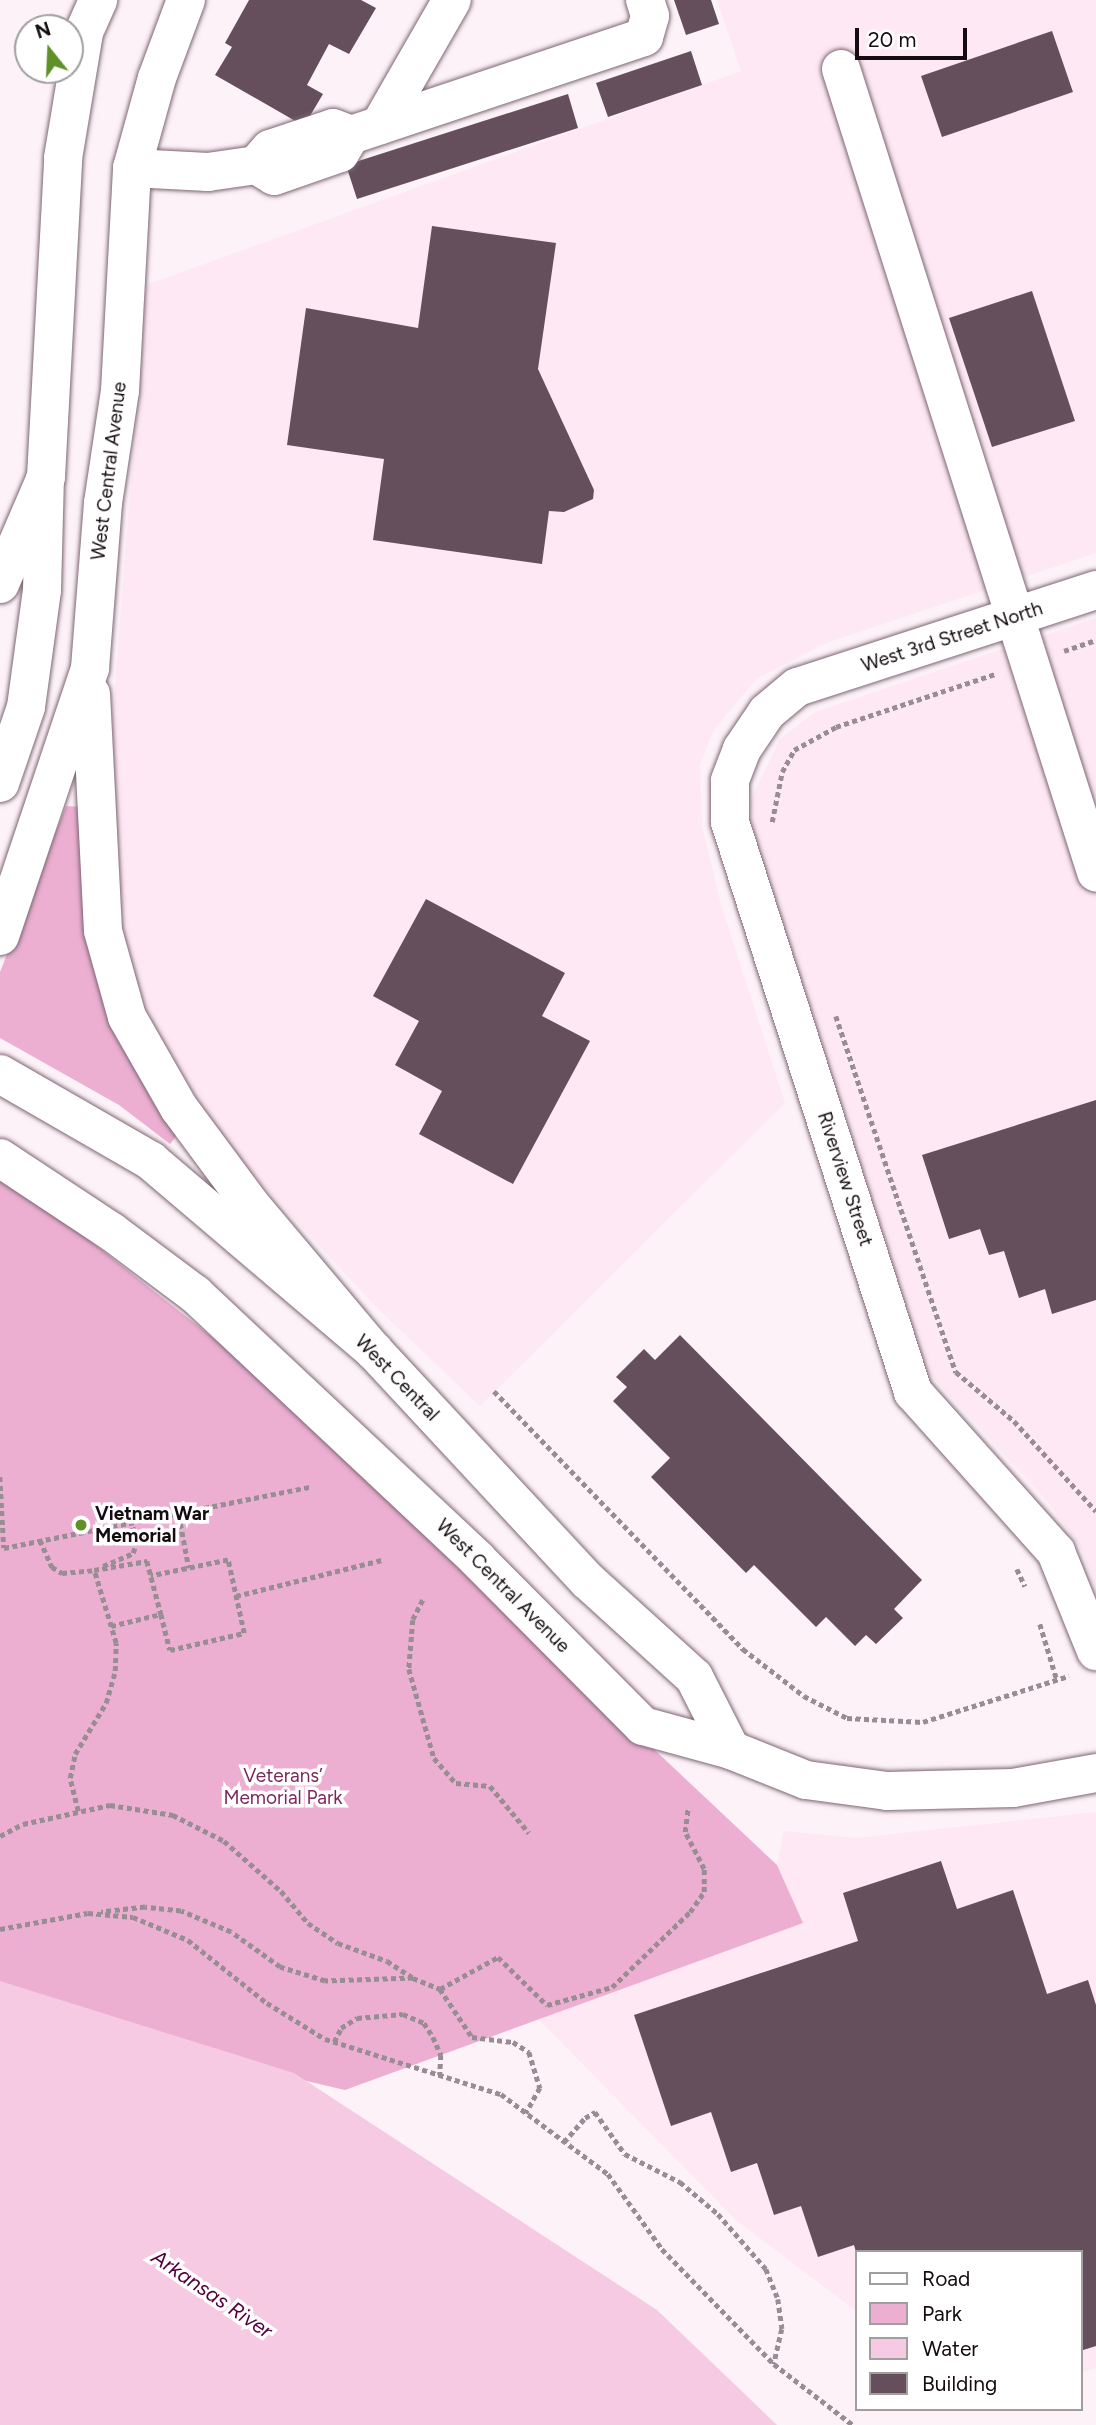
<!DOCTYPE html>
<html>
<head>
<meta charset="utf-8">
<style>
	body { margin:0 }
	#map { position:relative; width:1096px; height:2425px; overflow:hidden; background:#fdf2f8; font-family:Figtree,sans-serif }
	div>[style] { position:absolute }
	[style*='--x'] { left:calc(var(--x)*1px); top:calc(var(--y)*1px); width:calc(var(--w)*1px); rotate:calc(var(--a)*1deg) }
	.built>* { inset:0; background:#fde8f3 }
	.green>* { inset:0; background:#ecafd1 }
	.water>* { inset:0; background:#f7cae3 }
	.building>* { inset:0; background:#654f5c }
	.path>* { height:4.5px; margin-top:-2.25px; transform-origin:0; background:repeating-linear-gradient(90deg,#978d93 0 5px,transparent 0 8.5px) }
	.roads { filter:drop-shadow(0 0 2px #7d6673) drop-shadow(0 0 2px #7d6673) }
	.minor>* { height:38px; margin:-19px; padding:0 19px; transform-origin:19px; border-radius:19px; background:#fff }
	.major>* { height:38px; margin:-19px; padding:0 19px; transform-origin:19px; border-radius:19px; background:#fff }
	.dots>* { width:19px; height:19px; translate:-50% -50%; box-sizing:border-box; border:4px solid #fff; border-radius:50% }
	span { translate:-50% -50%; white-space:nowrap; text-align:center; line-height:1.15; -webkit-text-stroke:7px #fff; paint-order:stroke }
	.street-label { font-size:19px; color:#150c11 }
	.poi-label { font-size:19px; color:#150c11; font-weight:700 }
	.left { translate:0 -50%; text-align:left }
	.park-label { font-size:19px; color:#7a285e }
	.water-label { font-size:21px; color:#55003d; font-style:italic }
	.legend { position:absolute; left:855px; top:2250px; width:228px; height:161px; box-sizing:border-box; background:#fff; border:2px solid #a19ea0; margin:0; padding:9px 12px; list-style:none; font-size:21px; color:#150c11 }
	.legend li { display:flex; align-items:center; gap:14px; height:35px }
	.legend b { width:35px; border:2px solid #a19ea0 }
	.north { position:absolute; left:14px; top:14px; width:70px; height:70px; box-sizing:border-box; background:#fff; border:2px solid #a19ea0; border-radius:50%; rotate:342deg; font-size:19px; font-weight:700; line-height:28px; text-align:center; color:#150c11 }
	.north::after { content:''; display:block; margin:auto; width:24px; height:32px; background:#5f9128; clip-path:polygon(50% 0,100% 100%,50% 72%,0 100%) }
	.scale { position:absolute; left:855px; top:28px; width:112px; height:32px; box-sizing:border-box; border:4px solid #150c11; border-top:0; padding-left:9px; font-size:21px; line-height:24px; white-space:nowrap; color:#150c11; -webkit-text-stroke:5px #fff; paint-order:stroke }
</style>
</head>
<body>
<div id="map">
	<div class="built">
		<div style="clip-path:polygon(717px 0,1096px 0,1096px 553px,826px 643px,756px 679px,714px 730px,700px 764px,702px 825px,721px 905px,785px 1103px,480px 1406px,371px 1302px,243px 1163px,207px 1114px,153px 1024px,130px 962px,118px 911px,108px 779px,146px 285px,741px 71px)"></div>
		<div style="clip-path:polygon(1096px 618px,1096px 1594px,1082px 1550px,1048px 1502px,927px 1371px,754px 839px,750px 801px,780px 739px,815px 712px)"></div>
		<div style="clip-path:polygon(1096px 1812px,1096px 2368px,1080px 2373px,1080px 2252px,856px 2252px,856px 2311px,736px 2220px,538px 2019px,802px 1923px,777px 1865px,784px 1831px,856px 1838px)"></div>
	</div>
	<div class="green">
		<div style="clip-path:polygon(66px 806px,82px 807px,178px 1134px,170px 1144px,119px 1105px,0 1038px,0 972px)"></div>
		<div style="clip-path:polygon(0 1179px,74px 1228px,236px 1356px,777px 1865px,803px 1923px,345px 2090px,0 2009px)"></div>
	</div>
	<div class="water">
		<div style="clip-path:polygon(0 1981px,294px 2073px,657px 2310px,777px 2425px,0 2425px)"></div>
	</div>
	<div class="building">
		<div style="clip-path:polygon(249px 0,361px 0,376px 8px,349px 54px,329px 44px,307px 85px,323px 94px,304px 126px,215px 75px,232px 47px,225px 43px)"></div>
		<div style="clip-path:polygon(674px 0,711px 0,719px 24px,686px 35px)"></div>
		<div style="clip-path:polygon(1052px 31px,1073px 92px,942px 137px,921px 76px)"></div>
		<div style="clip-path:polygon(691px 51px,702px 85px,608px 117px,596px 83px)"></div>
		<div style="clip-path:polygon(568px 94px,578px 128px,357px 199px,346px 165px)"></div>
		<div style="clip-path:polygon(432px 226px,556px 243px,538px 369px,594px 490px,593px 499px,564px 512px,549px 511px,542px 564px,373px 540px,384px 459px,287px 445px,306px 308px,418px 328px)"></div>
		<div style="clip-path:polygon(1032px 291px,1075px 421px,992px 447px,949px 318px)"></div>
		<div style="clip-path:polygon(426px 899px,565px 973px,542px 1016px,590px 1041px,513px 1184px,419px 1134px,442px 1091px,395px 1065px,419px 1021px,373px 996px)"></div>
		<div style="clip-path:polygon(1096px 1100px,1096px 1300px,1052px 1314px,1045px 1289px,1019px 1298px,1004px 1251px,989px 1255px,980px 1229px,949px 1239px,922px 1155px)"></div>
		<div style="clip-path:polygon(680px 1335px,922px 1580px,894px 1609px,903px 1618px,876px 1644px,866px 1635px,855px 1646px,826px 1617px,816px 1627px,754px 1565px,746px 1573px,651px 1477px,670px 1458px,613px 1401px,627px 1387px,616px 1377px,644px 1349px,655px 1360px)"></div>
		<div style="clip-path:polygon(941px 1861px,957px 1909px,1013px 1890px,1047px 1994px,1088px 1980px,1096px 2005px,1096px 2346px,1080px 2351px,1080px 2252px,856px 2252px,854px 2245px,818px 2257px,801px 2206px,774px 2215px,757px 2163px,731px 2172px,711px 2112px,671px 2126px,634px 2015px,858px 1941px,843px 1893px)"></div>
	</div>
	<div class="path">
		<div style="--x:1064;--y:651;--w:34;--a:-19"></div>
		<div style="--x:772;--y:822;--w:51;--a:-78.7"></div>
		<div style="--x:782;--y:772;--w:25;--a:-61"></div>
		<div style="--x:794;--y:750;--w:48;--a:-28.7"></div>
		<div style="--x:836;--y:727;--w:168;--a:-18.4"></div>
		<div style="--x:836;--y:1016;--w:376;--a:71.4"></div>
		<div style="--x:956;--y:1372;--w:76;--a:40.2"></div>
		<div style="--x:1014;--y:1421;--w:122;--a:47.7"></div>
		<div style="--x:494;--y:1391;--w:359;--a:46"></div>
		<div style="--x:743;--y:1649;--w:77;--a:37.6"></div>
		<div style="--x:804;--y:1696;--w:48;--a:27.1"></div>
		<div style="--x:847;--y:1718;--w:76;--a:3"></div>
		<div style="--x:923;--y:1722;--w:153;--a:-17.5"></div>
		<div style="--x:0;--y:1477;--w:71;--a:86.8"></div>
		<div style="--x:4;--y:1548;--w:312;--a:-11.3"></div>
		<div style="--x:179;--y:1515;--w:54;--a:79.3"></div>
		<div style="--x:40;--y:1540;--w:30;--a:66"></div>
		<div style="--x:52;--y:1567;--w:12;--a:31"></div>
		<div style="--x:62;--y:1573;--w:33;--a:-5"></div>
		<div style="--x:103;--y:1566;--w:33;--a:-23"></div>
		<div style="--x:133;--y:1553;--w:14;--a:-73"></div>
		<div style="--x:137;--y:1540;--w:18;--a:-109"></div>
		<div style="--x:1017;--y:1569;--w:19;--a:65"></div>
		<div style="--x:236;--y:1596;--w:150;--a:-13.9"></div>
		<div style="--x:423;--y:1600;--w:22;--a:117"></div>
		<div style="--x:413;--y:1620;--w:49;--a:94.7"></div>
		<div style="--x:409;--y:1669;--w:92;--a:74.3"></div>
		<div style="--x:434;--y:1758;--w:33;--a:49"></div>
		<div style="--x:456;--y:1783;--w:34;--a:5"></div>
		<div style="--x:490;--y:1786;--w:61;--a:50.3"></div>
		<div style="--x:1040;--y:1624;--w:59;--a:73.1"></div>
		<div style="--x:111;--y:1626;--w:51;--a:-13.5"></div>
		<div style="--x:161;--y:1614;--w:37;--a:76"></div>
		<div style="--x:170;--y:1650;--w:76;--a:-12.9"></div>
		<div style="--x:244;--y:1633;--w:75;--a:-102.4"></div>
		<div style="--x:228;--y:1560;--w:79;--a:168.3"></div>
		<div style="--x:78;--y:1811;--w:34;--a:-104"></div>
		<div style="--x:70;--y:1778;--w:25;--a:-78"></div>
		<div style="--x:75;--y:1754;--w:60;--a:-58.7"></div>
		<div style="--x:106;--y:1703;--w:33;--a:-74"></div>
		<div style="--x:115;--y:1671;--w:28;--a:-88"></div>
		<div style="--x:116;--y:1643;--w:76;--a:-106.8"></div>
		<div style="--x:94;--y:1570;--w:54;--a:-9.6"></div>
		<div style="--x:147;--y:1561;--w:55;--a:75.2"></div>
		<div style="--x:0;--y:1836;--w:26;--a:-28"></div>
		<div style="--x:23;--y:1824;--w:89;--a:-12.3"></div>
		<div style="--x:110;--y:1805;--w:64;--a:9"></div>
		<div style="--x:173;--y:1815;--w:57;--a:27"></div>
		<div style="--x:224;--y:1841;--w:76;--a:41.3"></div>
		<div style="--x:281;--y:1891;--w:42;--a:49.8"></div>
		<div style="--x:308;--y:1923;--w:36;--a:34"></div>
		<div style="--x:338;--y:1943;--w:52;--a:20.2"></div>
		<div style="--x:387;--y:1961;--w:31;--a:33"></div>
		<div style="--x:413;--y:1978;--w:88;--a:178"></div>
		<div style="--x:325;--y:1981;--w:47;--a:-162.7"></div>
		<div style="--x:280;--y:1967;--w:60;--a:-144.5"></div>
		<div style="--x:231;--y:1932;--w:54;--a:-157.2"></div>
		<div style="--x:181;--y:1911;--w:36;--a:-174"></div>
		<div style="--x:145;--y:1907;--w:44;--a:173.5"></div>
		<div style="--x:0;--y:1929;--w:89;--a:-10.3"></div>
		<div style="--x:88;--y:1913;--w:45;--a:5.1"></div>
		<div style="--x:133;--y:1917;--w:60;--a:22.7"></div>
		<div style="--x:188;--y:1940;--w:101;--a:38.6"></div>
		<div style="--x:267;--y:2003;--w:68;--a:31.8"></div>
		<div style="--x:325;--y:2039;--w:184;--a:17.4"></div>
		<div style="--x:501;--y:2094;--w:134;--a:36.8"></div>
		<div style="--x:608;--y:2174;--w:92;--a:54.2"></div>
		<div style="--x:662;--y:2249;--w:161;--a:45.8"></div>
		<div style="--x:774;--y:2364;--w:100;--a:37.7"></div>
		<div style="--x:413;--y:1978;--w:29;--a:22"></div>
		<div style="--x:440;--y:1989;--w:66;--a:-28.9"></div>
		<div style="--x:498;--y:1957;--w:69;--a:44.4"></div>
		<div style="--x:547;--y:2005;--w:67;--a:-15.5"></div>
		<div style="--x:612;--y:1987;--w:108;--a:-43.9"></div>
		<div style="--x:690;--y:1912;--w:24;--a:-55"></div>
		<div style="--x:704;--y:1892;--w:23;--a:-90"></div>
		<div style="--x:704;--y:1869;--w:42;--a:-117.2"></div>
		<div style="--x:685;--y:1832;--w:25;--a:-83"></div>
		<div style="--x:440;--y:1989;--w:58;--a:56.3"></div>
		<div style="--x:472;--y:2037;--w:41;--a:7"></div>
		<div style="--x:513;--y:2042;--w:19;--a:32"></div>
		<div style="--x:529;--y:2052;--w:38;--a:73"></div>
		<div style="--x:540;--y:2088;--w:29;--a:119"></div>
		<div style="--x:334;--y:2042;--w:16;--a:-63"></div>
		<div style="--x:341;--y:2028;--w:19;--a:-32"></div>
		<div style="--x:357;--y:2018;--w:46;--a:-5"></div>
		<div style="--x:403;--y:2014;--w:23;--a:23"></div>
		<div style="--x:424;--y:2023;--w:17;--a:57"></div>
		<div style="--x:433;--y:2037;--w:20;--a:66"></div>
		<div style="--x:441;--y:2055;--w:20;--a:93"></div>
		<div style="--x:564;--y:2142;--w:32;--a:-49"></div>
		<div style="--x:585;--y:2118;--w:12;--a:-31"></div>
		<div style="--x:595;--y:2112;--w:52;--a:54.5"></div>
		<div style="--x:625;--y:2154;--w:62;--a:27"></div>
		<div style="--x:680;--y:2182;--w:50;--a:40.1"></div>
		<div style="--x:718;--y:2214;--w:73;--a:48.9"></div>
		<div style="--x:766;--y:2269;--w:32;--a:68"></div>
		<div style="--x:778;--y:2299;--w:30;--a:82"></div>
		<div style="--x:782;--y:2329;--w:36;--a:103"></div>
	</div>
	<div class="roads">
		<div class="minor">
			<div style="--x:841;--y:69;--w:843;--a:72.38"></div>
			<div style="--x:380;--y:125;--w:144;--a:-60.1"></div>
			<div style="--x:256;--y:165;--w:21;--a:-49"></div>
			<div style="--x:270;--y:149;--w:66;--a:-18.4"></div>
			<div style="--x:333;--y:128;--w:19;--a:21"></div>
			<div style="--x:351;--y:135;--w:309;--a:-18.5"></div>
			<div style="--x:644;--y:37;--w:22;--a:-74"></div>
			<div style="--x:650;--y:16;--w:17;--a:-107"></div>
			<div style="--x:132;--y:168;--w:76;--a:3"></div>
			<div style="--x:208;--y:172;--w:49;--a:-8.3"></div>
			<div style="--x:256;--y:165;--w:21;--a:31"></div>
			<div style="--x:274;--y:176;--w:70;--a:-19.2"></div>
			<div style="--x:340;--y:153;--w:21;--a:-59"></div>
			<div style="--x:1096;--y:590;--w:314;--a:162"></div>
			<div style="--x:797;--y:687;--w:39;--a:140"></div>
			<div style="--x:767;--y:712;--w:45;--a:124"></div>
			<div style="--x:742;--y:749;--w:34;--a:111"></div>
			<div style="--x:730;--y:781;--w:41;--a:90"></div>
			<div style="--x:730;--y:822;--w:599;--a:72.2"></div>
			<div style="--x:913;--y:1392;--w:215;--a:48.2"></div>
			<div style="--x:1056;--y:1552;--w:107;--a:68"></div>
			<div style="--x:0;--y:783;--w:80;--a:-71.1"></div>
			<div style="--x:26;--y:707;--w:118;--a:-82.2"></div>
			<div style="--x:42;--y:590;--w:111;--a:-88.5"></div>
			<div style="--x:0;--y:1074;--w:174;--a:29.9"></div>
			<div style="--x:151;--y:1161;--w:293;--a:40.4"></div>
			<div style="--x:374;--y:1351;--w:314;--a:47.1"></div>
			<div style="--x:588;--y:1581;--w:143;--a:42.2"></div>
			<div style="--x:694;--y:1677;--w:82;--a:63.1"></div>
			<div style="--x:0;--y:1158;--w:134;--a:33.5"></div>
			<div style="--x:112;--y:1232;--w:104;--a:36.8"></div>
			<div style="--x:195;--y:1294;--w:387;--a:43.2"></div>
			<div style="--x:477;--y:1559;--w:235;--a:45.2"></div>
			<div style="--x:643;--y:1726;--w:91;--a:15.3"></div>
			<div style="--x:731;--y:1750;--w:81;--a:21.8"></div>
			<div style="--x:806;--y:1780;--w:82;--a:7.7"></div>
			<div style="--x:887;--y:1791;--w:126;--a:-1.4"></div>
			<div style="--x:1013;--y:1788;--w:84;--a:-10.2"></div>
		</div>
		<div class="major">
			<div style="--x:0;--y:584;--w:116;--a:-66.7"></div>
			<div style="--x:46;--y:477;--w:319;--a:-86.9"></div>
			<div style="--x:63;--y:158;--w:128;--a:-80.5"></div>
			<div style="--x:84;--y:32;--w:35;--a:-66"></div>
			<div style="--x:91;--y:694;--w:237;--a:87.1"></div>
			<div style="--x:103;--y:931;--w:89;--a:74.4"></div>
			<div style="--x:127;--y:1017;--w:105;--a:60.3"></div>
			<div style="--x:179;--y:1108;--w:119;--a:53.5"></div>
			<div style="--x:250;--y:1204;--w:192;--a:49.9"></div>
			<div style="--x:0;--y:936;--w:283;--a:-71.4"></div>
			<div style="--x:90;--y:668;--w:166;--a:-85.5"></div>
			<div style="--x:103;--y:503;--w:113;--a:-81.4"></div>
			<div style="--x:120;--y:391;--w:223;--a:-86.9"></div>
			<div style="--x:132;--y:168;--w:93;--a:-74.5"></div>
			<div style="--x:157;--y:78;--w:83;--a:-69.6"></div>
		</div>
	</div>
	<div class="dots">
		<div style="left:81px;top:1525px;background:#5f9128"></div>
	</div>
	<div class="street-label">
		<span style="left:109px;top:471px;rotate:-83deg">West Central Avenue</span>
		<span style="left:952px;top:637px;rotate:-18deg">West 3rd Street North</span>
		<span style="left:845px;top:1179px;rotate:72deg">Riverview Street</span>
		<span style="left:397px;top:1378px;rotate:46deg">West Central</span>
		<span style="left:503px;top:1586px;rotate:45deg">West Central Avenue</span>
	</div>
	<div class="poi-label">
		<span class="left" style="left:95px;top:1525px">Vietnam War<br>Memorial</span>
	</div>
	<div class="park-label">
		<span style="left:283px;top:1787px">Veterans’<br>Memorial Park</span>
	</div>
	<div class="water-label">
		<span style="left:212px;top:2294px;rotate:34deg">Arkansas River</span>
	</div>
	<ul class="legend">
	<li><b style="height:9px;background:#fff"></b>Road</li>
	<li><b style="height:19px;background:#ecafd1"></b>Park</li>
	<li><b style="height:19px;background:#f7cae3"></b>Water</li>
	<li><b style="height:19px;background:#654f5c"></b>Building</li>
	</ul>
	<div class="north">N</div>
	<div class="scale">20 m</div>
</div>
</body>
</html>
